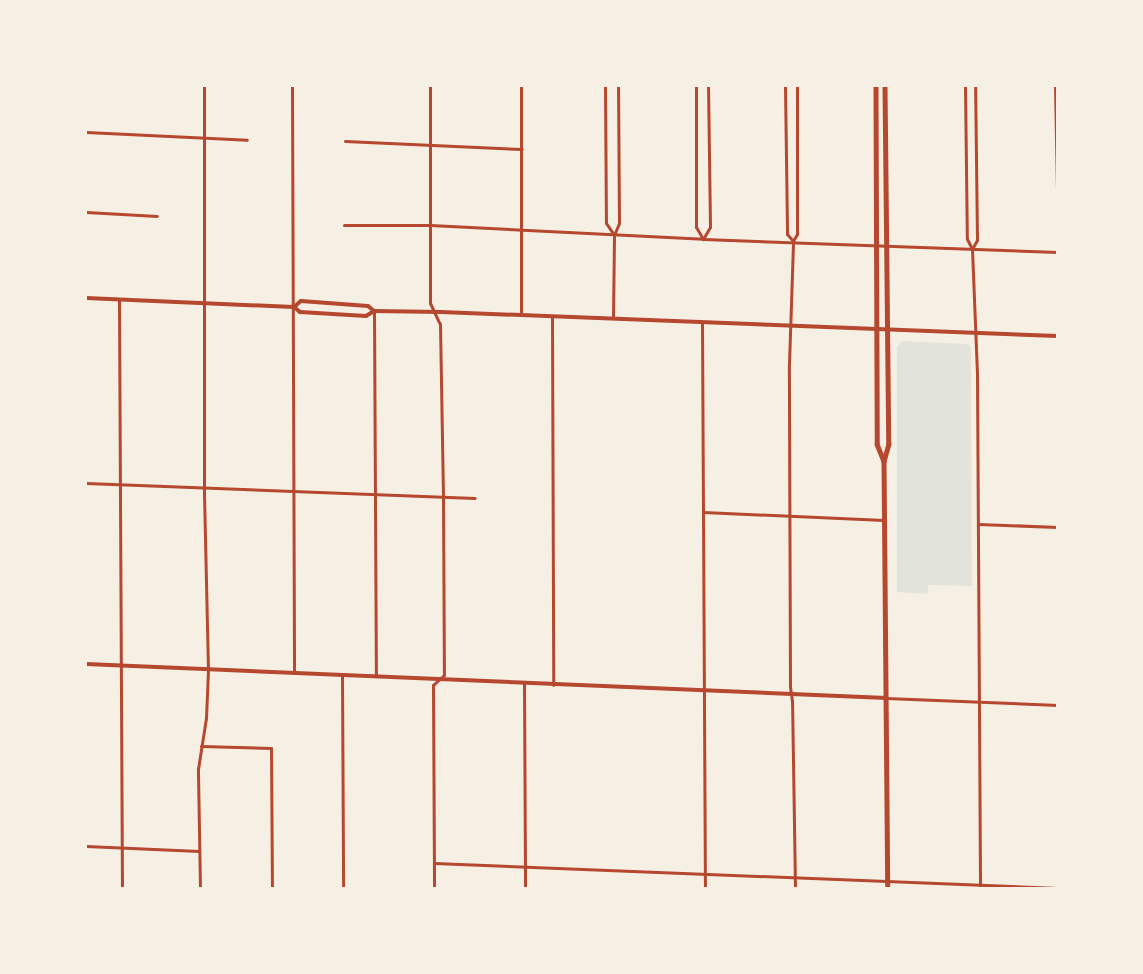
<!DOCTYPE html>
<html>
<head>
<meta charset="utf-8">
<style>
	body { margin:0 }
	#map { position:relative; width:1143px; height:974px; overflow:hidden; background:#f6efe4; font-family:"IBM Plex Serif",serif }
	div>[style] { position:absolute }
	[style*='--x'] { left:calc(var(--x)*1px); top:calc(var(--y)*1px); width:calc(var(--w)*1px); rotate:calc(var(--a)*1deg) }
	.green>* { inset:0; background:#e2e4dc }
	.minor>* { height:3px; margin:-1.5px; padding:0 1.5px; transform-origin:1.5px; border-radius:1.5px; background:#b5482f }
	.tertiary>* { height:4px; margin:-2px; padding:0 2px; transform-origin:2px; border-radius:2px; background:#b5482f }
	.secondary>* { height:4px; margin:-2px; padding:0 2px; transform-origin:2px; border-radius:2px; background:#b5482f }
	.primary>* { height:4.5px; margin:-2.25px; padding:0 2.25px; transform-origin:2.25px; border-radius:2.25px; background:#b5482f }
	span { translate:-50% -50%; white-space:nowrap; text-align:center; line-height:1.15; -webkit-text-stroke:4.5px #f6efe4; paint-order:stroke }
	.frame { position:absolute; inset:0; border:87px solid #f6efe4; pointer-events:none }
</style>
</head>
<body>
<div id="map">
	<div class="green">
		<div style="clip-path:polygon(902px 341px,968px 344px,971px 348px,972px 586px,928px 585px,928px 594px,897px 592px,897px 347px)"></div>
	</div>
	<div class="minor">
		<div style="--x:292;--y:86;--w:587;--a:89.8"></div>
		<div style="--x:430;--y:86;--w:217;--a:90"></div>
		<div style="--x:430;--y:303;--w:23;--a:65"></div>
		<div style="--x:440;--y:324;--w:174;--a:89"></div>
		<div style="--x:443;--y:498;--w:177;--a:89.7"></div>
		<div style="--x:444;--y:675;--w:15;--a:138"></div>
		<div style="--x:433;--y:685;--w:203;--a:89.7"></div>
		<div style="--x:521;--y:86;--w:229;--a:90"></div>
		<div style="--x:605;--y:86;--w:137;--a:89.6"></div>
		<div style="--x:606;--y:223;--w:14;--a:56"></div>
		<div style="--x:696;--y:86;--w:141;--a:90"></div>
		<div style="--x:696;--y:227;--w:14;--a:60"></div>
		<div style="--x:785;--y:86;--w:148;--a:89.2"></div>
		<div style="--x:787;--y:234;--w:9;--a:49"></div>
		<div style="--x:965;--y:86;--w:153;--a:89.3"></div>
		<div style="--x:967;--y:239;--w:11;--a:63"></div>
		<div style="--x:972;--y:249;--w:126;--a:87.7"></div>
		<div style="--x:977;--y:375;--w:513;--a:89.66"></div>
		<div style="--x:1055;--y:86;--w:158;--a:88.9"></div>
		<div style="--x:86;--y:132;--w:161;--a:2.8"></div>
		<div style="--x:345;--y:141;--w:177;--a:2.6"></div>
		<div style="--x:86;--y:212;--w:71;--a:3.2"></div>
		<div style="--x:344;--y:225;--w:86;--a:0"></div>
		<div style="--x:430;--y:225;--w:273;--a:2.9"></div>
		<div style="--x:703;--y:239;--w:355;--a:2.1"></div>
		<div style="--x:703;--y:239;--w:14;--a:-60"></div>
		<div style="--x:710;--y:227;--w:141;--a:-90.8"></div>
		<div style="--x:972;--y:249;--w:10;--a:-61"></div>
		<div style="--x:977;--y:240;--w:154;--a:-90.7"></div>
		<div style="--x:119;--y:300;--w:588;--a:89.71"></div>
		<div style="--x:374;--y:311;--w:365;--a:89.7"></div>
		<div style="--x:552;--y:318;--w:367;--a:89.8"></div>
		<div style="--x:613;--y:318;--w:83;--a:-89.3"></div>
		<div style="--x:614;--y:235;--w:13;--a:-67"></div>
		<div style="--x:619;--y:223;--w:137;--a:-90.4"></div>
		<div style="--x:702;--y:323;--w:565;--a:89.7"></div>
		<div style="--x:86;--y:483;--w:389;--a:2.2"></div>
		<div style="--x:703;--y:512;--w:181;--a:2.5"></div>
		<div style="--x:978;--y:524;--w:80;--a:2.1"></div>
		<div style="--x:342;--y:675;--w:213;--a:89.7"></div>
		<div style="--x:524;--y:683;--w:205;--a:89.7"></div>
		<div style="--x:886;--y:698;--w:172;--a:2.3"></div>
		<div style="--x:201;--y:746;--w:70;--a:1.6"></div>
		<div style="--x:271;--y:748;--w:140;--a:89.6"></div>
		<div style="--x:86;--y:846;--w:113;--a:2.5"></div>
		<div style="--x:434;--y:863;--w:625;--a:2.29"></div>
		<div style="--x:200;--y:888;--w:119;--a:-91"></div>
		<div style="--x:198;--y:769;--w:52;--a:-81.1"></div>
		<div style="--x:206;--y:718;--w:48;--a:-87.6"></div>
		<div style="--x:208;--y:670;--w:182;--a:-91.3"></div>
		<div style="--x:204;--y:488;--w:402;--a:-90"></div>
		<div style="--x:795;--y:888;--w:187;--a:-90.9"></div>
		<div style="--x:792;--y:701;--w:14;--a:-98"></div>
		<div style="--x:790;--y:687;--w:323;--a:-90.2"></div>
		<div style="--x:789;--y:364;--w:123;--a:-88.1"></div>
		<div style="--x:793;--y:241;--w:8;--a:-60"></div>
		<div style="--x:797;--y:234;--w:148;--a:-90"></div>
	</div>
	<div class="tertiary">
		<div style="--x:86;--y:664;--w:801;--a:2.43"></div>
	</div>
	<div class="secondary">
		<div style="--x:86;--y:298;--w:208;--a:2.5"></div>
		<div style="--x:294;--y:307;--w:8;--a:40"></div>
		<div style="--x:300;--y:312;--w:66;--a:3.5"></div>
		<div style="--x:366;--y:316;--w:9;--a:-32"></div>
		<div style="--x:374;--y:311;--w:67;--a:0.9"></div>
		<div style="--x:441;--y:312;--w:617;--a:2.23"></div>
		<div style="--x:294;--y:307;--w:9;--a:-41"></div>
		<div style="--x:301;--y:301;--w:67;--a:4.3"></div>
		<div style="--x:368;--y:306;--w:8;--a:40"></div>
	</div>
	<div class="primary">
		<div style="--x:876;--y:86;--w:358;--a:89.8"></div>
		<div style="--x:877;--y:444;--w:18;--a:68"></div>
		<div style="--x:885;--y:86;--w:358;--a:89.4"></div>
		<div style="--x:889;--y:444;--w:18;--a:106"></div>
		<div style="--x:884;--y:461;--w:427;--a:89.5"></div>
	</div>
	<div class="frame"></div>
</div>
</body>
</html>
